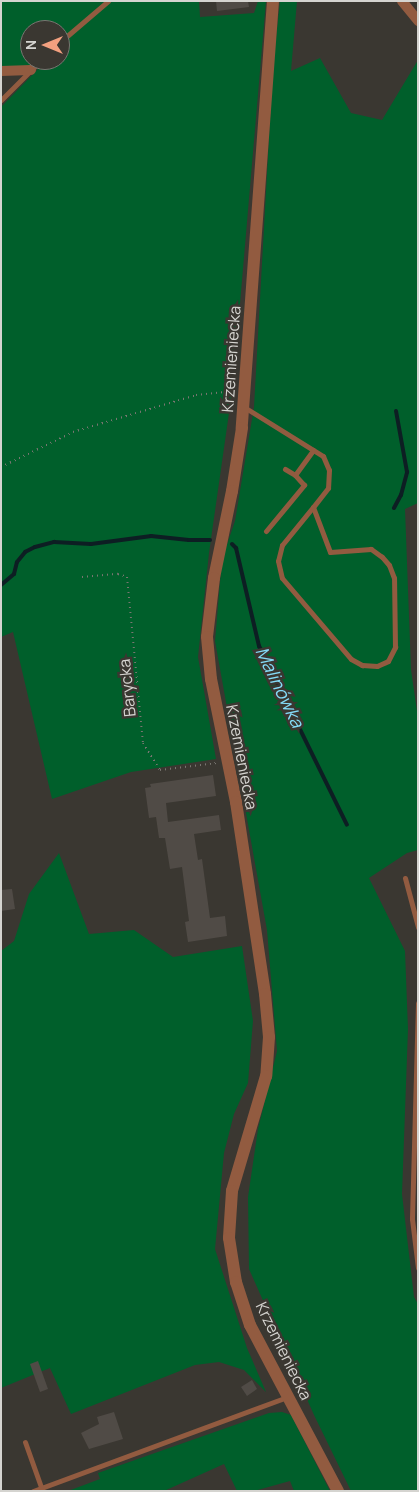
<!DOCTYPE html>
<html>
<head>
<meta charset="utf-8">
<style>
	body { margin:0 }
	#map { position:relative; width:419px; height:1492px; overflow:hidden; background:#3a3731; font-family:Manrope,sans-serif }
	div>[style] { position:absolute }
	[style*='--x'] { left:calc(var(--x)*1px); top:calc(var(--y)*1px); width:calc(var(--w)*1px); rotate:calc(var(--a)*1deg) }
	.green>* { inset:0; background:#005f2b }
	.stream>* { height:4px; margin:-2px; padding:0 2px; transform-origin:2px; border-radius:2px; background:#0d1e23 }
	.building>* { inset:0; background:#504b46 }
	.path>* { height:2px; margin-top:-1px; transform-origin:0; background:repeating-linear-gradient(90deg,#797671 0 1px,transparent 0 5px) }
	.service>* { height:5px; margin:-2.5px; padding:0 2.5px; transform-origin:2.5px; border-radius:2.5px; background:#925b40 }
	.minor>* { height:10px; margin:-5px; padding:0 5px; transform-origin:5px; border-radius:5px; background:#925b40 }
	.tertiary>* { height:12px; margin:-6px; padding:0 6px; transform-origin:6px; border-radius:6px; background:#925b40 }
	span { translate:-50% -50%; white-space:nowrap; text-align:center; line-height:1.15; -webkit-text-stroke:5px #3a3731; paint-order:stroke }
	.street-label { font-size:16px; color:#d5d4d0 }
	.water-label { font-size:18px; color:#84dbf7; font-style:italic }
	.frame { position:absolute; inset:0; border:2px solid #d5d4d0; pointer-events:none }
	.north { position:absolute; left:20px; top:20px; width:50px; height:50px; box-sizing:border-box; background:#3a3731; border:1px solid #787671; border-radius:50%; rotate:270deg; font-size:14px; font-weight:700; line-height:20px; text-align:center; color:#d5d4d0 }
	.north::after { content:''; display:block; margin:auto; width:18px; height:22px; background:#f2a07f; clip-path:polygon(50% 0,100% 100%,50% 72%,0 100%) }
</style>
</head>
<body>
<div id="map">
	<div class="green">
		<div style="clip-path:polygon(evenodd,1px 1px,199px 1px,200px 17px,254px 13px,258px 1px,266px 1px,233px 385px,209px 553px,198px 657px,216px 759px,131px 772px,52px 799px,13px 632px,1px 637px,1px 107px,39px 68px,1px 69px,1px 1px,30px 30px,60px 30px,60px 60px,30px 60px,30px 30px)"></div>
		<div style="clip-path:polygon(280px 1px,297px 1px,291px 71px,320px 58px,351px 113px,382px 120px,418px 60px,418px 503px,405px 509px,411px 670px,418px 718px,418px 850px,407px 853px,369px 878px,405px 951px,408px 1029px,402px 1194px,414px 1297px,418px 1304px,418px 1491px,351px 1491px,314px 1415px,249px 1269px,248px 1197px,258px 1129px,277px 1051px,267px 930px,215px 641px,222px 559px,235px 521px,254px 407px,273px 66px)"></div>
		<div style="clip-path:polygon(59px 853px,89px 934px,134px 930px,173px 957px,242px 946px,253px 1021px,248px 1083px,234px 1114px,224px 1153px,215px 1249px,247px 1348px,266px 1392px,244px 1370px,219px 1362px,195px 1365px,71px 1414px,50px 1368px,1px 1388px,1px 951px,14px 941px,29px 894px)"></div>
		<div style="clip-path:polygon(282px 1412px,291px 1415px,330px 1491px,294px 1491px,290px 1481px,254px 1491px,237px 1491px,224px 1464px,164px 1491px,68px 1491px,100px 1479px,98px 1473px,269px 1413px)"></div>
	</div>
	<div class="stream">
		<div style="--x:394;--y:508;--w:15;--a:-62"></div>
		<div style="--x:401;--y:495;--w:24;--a:-75"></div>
		<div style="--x:407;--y:472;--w:62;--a:-100.2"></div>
		<div style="--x:232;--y:544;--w:6;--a:45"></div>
		<div style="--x:236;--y:548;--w:101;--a:76.8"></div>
		<div style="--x:259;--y:646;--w:199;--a:63.8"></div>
		<div style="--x:1;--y:585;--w:17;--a:-40"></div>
		<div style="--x:14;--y:574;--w:12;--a:-76"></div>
		<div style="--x:17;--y:562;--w:13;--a:-51"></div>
		<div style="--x:25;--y:552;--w:11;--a:-27"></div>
		<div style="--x:35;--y:547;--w:20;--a:-15"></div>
		<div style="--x:54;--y:542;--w:37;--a:3"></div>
		<div style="--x:91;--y:544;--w:61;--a:-7.6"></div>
		<div style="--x:151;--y:536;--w:38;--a:6"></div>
		<div style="--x:189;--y:540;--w:21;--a:0"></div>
	</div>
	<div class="building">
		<div style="clip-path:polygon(216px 1px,248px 1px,249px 7px,217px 11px)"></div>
		<div style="clip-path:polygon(213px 775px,216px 796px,166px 803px,168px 822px,219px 815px,221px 830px,194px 834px,198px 860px,202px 859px,210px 918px,225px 916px,227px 936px,188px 942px,185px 922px,189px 921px,182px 867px,170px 869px,165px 838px,159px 838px,156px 817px,149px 818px,145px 788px,151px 787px,150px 784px)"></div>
		<div style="clip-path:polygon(12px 889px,15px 909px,1px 911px,1px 890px)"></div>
		<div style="clip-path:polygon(38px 1361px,48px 1389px,40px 1392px,30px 1364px)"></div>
		<div style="clip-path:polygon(252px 1380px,257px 1389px,247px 1396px,241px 1387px)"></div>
		<div style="clip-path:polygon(114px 1412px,123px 1439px,89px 1449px,81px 1433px,99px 1424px,97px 1417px)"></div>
	</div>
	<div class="path">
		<div style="--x:1;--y:467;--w:80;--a:-25.9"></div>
		<div style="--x:73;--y:432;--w:128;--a:-16.7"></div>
		<div style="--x:196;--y:395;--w:36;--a:-6"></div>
		<div style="--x:82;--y:577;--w:36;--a:-5"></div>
		<div style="--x:118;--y:574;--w:9;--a:18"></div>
		<div style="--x:127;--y:577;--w:167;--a:84.5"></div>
		<div style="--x:143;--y:743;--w:32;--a:58"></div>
		<div style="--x:160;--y:770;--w:57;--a:-7"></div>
		<div style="--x:1;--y:814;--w:3;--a:-18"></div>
	</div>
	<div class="service">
		<div style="--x:60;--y:42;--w:63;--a:-40.5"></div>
		<div style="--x:1;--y:100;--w:57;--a:-45"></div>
		<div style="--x:244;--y:407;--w:93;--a:31.8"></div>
		<div style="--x:323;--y:456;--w:15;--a:67"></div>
		<div style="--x:329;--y:470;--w:18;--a:93"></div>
		<div style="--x:328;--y:488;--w:24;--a:128"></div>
		<div style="--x:313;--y:507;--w:49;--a:129.2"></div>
		<div style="--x:282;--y:545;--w:16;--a:104"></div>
		<div style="--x:278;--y:561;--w:17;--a:77"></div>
		<div style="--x:282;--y:578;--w:106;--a:49.6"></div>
		<div style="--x:351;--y:659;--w:13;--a:29"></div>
		<div style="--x:362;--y:665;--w:15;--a:4"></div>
		<div style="--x:377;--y:666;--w:12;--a:-24"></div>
		<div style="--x:388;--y:661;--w:16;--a:-63"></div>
		<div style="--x:395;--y:647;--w:69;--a:-90.8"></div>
		<div style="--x:394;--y:578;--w:14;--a:-111"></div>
		<div style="--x:389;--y:565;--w:11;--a:-131"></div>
		<div style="--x:382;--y:557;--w:14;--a:-144"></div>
		<div style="--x:371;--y:549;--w:41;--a:175.8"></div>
		<div style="--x:330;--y:552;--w:48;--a:-110.7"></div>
		<div style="--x:285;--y:469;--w:12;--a:31"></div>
		<div style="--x:266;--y:531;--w:60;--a:-50.4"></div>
		<div style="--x:304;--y:485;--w:13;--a:-132"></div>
		<div style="--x:295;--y:475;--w:31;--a:-54"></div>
		<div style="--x:405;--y:878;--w:51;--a:75.1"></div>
		<div style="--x:418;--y:1003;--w:216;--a:91.6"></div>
		<div style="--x:412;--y:1219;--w:49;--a:83"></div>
		<div style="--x:25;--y:1442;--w:48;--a:70.4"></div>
		<div style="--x:33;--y:1491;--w:271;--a:-20.3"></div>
	</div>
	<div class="minor">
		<div style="--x:402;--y:1;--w:26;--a:51"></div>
		<div style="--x:1;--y:71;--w:30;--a:-2"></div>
	</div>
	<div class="tertiary">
		<div style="--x:273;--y:1;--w:428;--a:94.2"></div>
		<div style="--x:242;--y:428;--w:64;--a:99"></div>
		<div style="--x:232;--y:491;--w:89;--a:101.7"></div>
		<div style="--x:214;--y:578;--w:59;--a:96.8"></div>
		<div style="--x:207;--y:637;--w:42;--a:84.6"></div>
		<div style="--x:211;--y:679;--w:126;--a:78.5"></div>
		<div style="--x:236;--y:802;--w:194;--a:81.4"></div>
		<div style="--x:265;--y:994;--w:43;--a:84.7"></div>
		<div style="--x:269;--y:1037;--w:39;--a:94"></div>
		<div style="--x:266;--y:1076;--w:120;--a:106.5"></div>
		<div style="--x:232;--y:1191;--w:47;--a:93.7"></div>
		<div style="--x:229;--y:1238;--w:45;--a:81"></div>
		<div style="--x:236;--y:1282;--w:45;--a:72"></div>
		<div style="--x:250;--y:1325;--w:188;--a:62.1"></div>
	</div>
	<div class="street-label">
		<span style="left:231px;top:359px;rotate:-86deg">Krzemieniecka</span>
		<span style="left:127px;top:688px;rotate:-96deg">Barycka</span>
		<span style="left:242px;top:757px;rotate:79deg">Krzemieniecka</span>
		<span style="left:284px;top:1351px;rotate:64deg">Krzemieniecka</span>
	</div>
	<div class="water-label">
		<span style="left:280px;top:687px;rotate:64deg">Malinówka</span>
	</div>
	<div class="frame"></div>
	<div class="north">N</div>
</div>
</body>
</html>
